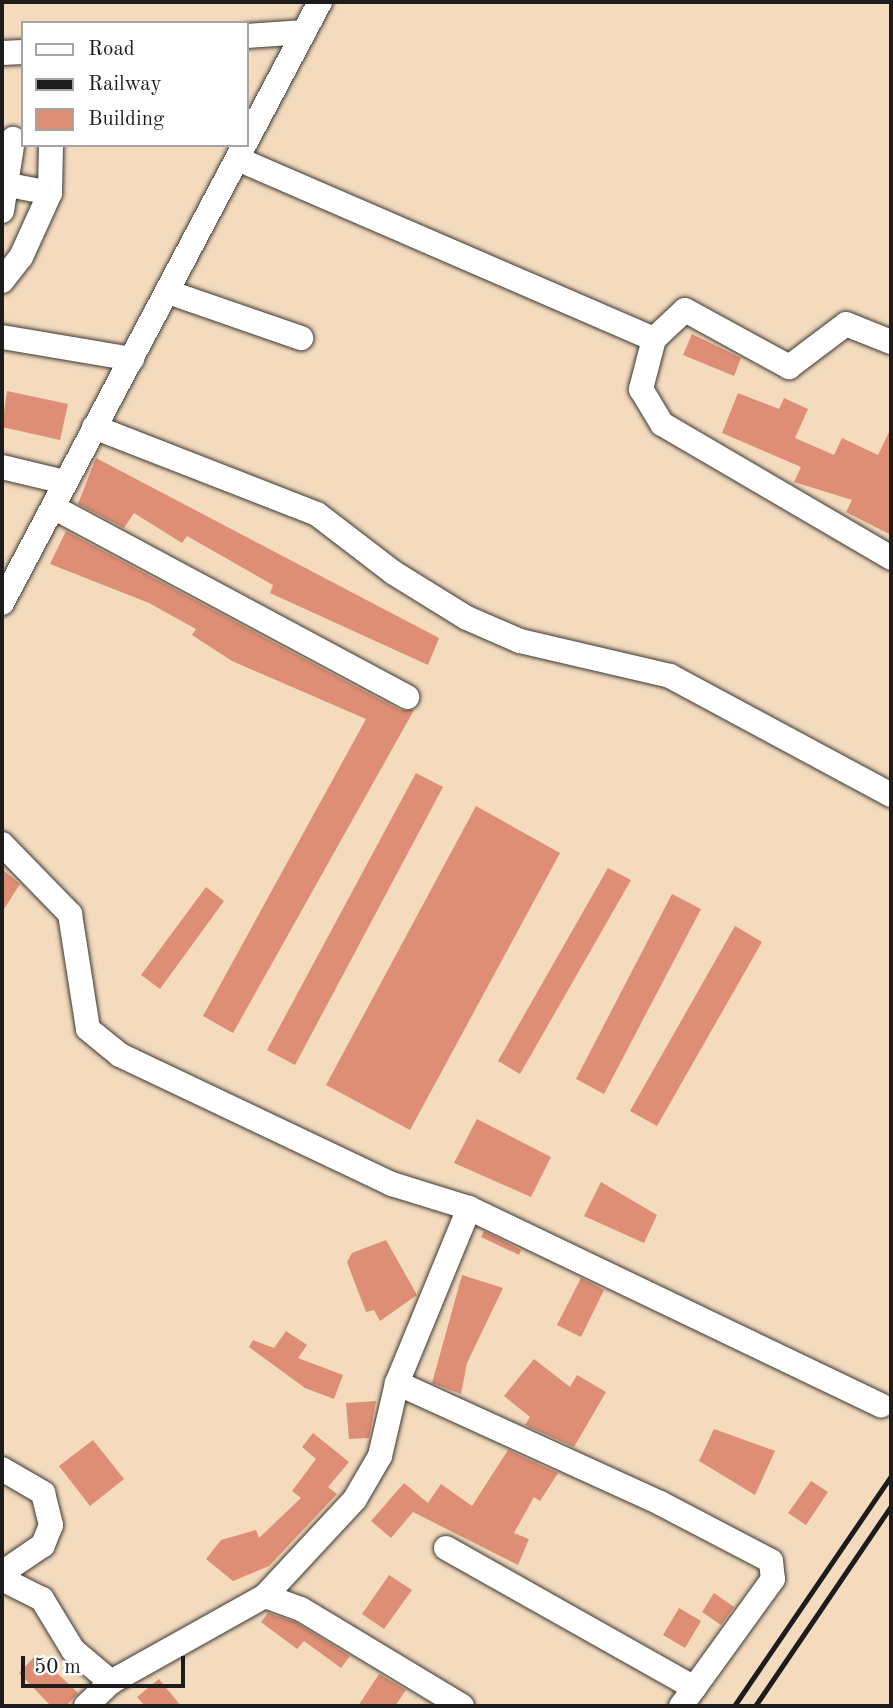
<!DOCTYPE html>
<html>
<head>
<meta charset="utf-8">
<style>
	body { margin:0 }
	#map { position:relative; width:893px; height:1708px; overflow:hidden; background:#f4dbbe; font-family:"Old Standard TT",serif }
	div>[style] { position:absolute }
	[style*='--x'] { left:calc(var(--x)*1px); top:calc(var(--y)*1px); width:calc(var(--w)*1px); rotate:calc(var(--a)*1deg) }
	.building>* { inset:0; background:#dd8e74 }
	.roads { filter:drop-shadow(0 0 2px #3c3934) drop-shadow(0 0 2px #3c3934) }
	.minor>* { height:24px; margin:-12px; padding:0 12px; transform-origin:12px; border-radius:12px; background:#fff }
	.rail>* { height:5px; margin:-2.5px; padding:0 2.5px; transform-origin:2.5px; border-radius:2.5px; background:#1c1c1c }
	span { translate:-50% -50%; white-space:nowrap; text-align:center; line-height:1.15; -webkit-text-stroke:6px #fff; paint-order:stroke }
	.frame { position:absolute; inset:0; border:4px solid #1c1c1c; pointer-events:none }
	.legend { position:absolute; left:21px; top:21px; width:228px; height:126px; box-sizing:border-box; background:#fff; border:2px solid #a4a4a4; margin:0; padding:9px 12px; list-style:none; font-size:21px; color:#1c1c1c }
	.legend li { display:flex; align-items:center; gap:14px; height:35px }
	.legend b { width:35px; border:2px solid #a4a4a4 }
	.scale { position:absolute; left:21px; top:1656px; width:164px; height:32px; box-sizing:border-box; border:4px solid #1c1c1c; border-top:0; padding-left:9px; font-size:21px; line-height:24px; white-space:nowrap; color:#1c1c1c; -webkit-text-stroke:5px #fff; paint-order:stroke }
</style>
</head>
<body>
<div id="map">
	<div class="building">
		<div style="clip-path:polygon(692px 334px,741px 358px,734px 376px,683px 355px)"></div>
		<div style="clip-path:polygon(7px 391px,68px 404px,60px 440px,2px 427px)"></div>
		<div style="clip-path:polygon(738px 393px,779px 409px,784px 398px,808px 409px,795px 438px,834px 455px,842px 438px,878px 455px,891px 428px,891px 535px,846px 512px,852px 500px,794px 482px,801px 467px,722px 433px)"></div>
		<div style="clip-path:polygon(96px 458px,439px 638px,428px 665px,270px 593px,273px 585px,187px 536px,182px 543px,134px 513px,124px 528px,78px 504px)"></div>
		<div style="clip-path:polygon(66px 531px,400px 710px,414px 710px,233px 1033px,203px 1016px,366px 719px,232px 661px,192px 635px,196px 629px,149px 603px,50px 564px)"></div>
		<div style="clip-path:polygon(416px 773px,443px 787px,295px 1065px,267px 1050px)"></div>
		<div style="clip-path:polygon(476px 806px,560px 853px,410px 1130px,326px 1085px)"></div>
		<div style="clip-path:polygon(608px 868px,631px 880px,520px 1074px,498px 1061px)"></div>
		<div style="clip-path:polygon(2px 869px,20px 884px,2px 912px)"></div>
		<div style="clip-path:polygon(206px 887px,224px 901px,160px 989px,141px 975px)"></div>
		<div style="clip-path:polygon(672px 894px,701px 909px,604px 1094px,576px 1079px)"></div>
		<div style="clip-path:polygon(735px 926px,762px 942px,657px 1126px,630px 1111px)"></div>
		<div style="clip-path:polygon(477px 1119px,551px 1157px,531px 1197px,454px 1163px)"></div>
		<div style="clip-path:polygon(601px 1182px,657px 1215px,644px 1243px,584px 1216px)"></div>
		<div style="clip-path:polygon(484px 1231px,521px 1250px,519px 1255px,481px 1237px)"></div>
		<div style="clip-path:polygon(386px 1240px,417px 1295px,380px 1321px,374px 1310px,366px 1312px,347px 1262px,352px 1253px)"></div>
		<div style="clip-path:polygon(462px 1275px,503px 1288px,467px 1363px,461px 1394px,432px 1383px)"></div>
		<div style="clip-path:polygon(581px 1278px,604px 1290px,581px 1337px,557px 1325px)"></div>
		<div style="clip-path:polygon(286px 1331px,307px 1345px,298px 1358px,343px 1375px,334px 1399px,305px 1388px,249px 1347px,253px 1340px,274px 1348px)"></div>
		<div style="clip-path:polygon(534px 1359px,570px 1387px,577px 1375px,606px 1392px,574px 1447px,525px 1425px,530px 1417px,504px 1396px)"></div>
		<div style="clip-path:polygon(376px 1401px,369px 1438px,349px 1439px,346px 1403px)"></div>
		<div style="clip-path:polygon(714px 1429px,775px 1451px,755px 1495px,699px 1461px)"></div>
		<div style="clip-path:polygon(313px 1433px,349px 1462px,328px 1487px,337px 1494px,269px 1566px,233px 1581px,206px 1559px,221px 1540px,256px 1530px,259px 1538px,301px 1498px,292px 1491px,316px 1459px,302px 1447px)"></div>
		<div style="clip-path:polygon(93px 1440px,124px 1479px,90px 1506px,59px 1466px)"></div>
		<div style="clip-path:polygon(508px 1450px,558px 1473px,540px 1501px,534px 1497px,514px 1533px,529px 1539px,518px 1565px,413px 1512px,391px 1538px,371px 1521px,404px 1483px,428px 1503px,441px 1484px,472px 1506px)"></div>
		<div style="clip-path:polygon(811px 1481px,828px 1492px,806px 1525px,788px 1513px)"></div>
		<div style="clip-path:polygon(389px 1575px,412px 1590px,384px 1629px,362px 1614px)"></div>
		<div style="clip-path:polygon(714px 1593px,734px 1607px,721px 1625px,702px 1612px)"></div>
		<div style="clip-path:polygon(679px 1608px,701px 1621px,685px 1648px,663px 1635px)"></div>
		<div style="clip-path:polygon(268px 1613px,295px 1622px,350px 1656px,341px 1668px,304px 1641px,297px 1649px,261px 1622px)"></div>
		<div style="clip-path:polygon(37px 1654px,78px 1693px,66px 1706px,51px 1706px,19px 1673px)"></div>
		<div style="clip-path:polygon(379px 1674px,406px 1690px,395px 1706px,358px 1706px)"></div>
		<div style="clip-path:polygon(159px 1679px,181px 1706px,145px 1706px,137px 1697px)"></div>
	</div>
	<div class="roads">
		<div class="minor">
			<div style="--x:247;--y:36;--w:57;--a:-4"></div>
			<div style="--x:2;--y:53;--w:21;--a:-3"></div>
			<div style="--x:240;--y:160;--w:451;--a:23.4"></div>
			<div style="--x:654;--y:339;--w:52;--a:104.6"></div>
			<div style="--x:641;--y:389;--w:41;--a:59"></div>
			<div style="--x:662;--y:424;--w:265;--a:30.3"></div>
			<div style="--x:50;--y:193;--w:48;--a:-88.8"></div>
			<div style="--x:2;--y:211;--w:73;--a:-81.3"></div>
			<div style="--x:2;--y:281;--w:31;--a:-52"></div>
			<div style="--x:21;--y:257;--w:70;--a:-65.6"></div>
			<div style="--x:50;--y:193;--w:42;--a:-169"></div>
			<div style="--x:168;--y:292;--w:141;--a:19.1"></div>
			<div style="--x:2;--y:337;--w:132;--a:9.6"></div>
			<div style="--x:654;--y:339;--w:42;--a:-43.1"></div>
			<div style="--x:685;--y:310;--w:119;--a:28.7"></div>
			<div style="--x:789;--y:367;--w:71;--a:-37"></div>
			<div style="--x:846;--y:324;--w:48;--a:21.8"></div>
			<div style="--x:94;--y:427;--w:239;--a:21.3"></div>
			<div style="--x:317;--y:514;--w:97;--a:37.5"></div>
			<div style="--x:394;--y:573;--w:86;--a:31.7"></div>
			<div style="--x:467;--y:618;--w:58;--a:23.5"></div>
			<div style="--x:520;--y:641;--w:154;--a:13.1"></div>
			<div style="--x:670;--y:676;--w:251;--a:28.3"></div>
			<div style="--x:2;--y:467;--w:65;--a:13.4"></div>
			<div style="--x:53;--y:507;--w:402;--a:28.2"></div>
			<div style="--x:2;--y:603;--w:680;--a:-62.12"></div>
			<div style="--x:2;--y:844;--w:98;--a:45.8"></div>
			<div style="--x:70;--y:914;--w:116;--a:81.1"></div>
			<div style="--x:88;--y:1029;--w:41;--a:39.1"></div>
			<div style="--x:120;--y:1055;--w:301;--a:25.4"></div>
			<div style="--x:392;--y:1184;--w:81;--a:17.3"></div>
			<div style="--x:469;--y:1208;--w:457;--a:25.6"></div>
			<div style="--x:397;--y:1383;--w:289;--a:24.5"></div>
			<div style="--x:660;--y:1503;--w:125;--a:27.6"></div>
			<div style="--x:771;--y:1561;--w:18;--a:84"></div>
			<div style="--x:773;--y:1579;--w:157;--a:125.9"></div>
			<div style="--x:2;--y:1469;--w:48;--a:30.3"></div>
			<div style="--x:43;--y:1493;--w:33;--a:76"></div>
			<div style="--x:51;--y:1525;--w:22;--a:112"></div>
			<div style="--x:43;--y:1545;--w:50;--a:145.7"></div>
			<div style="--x:446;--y:1548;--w:285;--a:29.4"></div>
			<div style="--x:2;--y:1579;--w:45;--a:26.6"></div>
			<div style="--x:42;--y:1599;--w:60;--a:58.7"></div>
			<div style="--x:73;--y:1650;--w:50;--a:40.1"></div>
			<div style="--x:265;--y:1596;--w:132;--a:-47.1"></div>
			<div style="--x:355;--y:1499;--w:50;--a:-59.8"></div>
			<div style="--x:380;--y:1456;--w:75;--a:-76.9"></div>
			<div style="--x:397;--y:1383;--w:189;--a:-67.6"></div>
			<div style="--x:86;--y:1706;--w:35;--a:-44"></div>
			<div style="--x:111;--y:1682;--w:176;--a:-29.2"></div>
			<div style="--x:265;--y:1596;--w:38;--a:20"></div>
			<div style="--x:301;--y:1609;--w:188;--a:31.1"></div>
		</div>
	</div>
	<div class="rail">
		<div style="--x:734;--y:1706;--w:278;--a:-55.7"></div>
		<div style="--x:755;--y:1706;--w:242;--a:-55.8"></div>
	</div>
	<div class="frame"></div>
	<ul class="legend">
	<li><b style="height:9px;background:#fff"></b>Road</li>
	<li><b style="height:9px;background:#1c1c1c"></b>Railway</li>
	<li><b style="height:19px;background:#dd8e74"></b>Building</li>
	</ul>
	<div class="scale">50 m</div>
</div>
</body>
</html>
